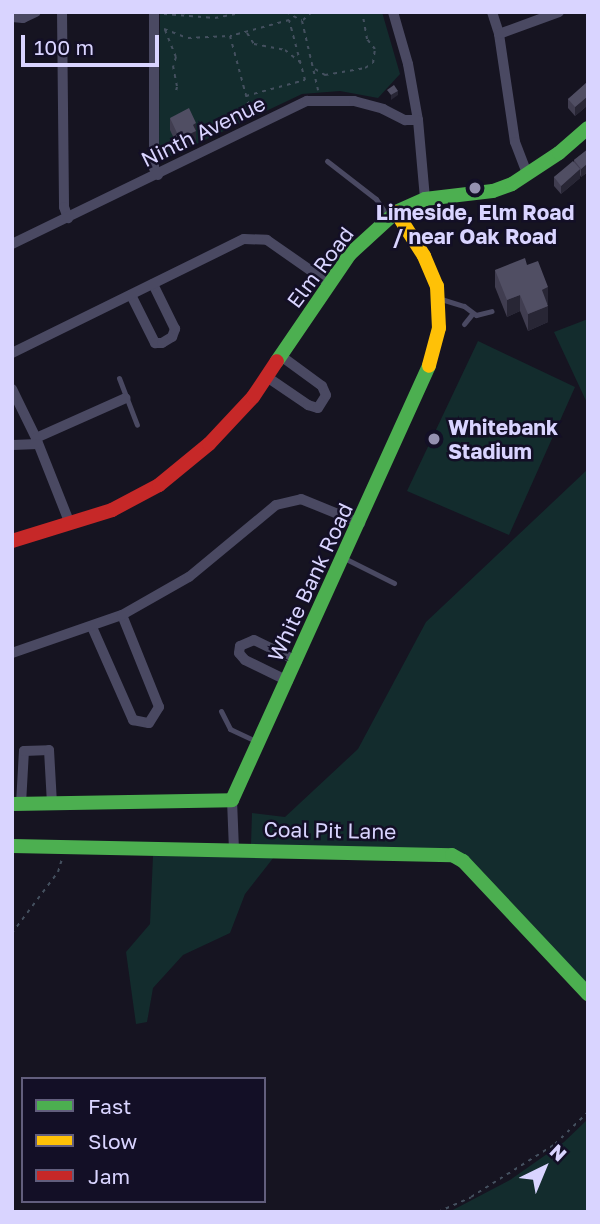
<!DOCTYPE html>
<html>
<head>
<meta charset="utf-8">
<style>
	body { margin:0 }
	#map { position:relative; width:600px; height:1224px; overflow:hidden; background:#161421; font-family:"Golos Text",sans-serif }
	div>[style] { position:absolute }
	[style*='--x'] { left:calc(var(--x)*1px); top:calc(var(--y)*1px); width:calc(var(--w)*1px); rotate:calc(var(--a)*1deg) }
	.green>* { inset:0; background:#132c2d }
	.path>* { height:2px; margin-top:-1px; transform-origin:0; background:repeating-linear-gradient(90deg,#44505f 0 3.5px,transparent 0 8.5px) }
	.lane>* { height:5px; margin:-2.5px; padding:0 2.5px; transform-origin:2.5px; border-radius:2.5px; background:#4a4962 }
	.street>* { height:10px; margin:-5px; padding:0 5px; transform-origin:5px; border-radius:5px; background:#4a4962 }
	.fast>* { height:14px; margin:-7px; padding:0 7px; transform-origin:7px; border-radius:7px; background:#4caf50 }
	.slow>* { height:14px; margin:-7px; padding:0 7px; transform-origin:7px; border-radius:7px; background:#ffc107 }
	.jam>* { height:14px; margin:-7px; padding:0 7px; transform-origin:7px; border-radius:7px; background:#c62828 }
	.wall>* { inset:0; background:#403d50 }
	.shaded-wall>* { inset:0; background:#282635 }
	.building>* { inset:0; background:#504e63 }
	.dots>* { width:19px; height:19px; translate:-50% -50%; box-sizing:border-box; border:4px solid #130f26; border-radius:50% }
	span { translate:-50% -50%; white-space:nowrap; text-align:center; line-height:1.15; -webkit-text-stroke:5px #130f26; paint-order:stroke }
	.street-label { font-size:21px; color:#d9d4ff }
	.poi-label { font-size:21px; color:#d9d4ff; font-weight:700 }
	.left { translate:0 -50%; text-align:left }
	.frame { position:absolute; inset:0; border:14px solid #d9d4ff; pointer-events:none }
	.legend { position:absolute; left:21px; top:1077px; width:245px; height:126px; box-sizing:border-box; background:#130f26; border:2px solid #625e7d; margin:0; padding:9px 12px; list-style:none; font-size:21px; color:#d9d4ff }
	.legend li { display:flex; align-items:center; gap:14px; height:35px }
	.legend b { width:35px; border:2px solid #625e7d }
	.north { position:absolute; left:509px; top:1133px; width:70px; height:70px; -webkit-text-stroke:5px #130f26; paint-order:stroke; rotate:43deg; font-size:19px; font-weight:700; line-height:28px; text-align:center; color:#d9d4ff }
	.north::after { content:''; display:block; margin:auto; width:24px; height:32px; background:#d9d4ff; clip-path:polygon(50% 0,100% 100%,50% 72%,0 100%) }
	.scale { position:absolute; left:21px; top:35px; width:138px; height:32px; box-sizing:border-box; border:4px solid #d9d4ff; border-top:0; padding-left:9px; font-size:21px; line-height:24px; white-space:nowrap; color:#d9d4ff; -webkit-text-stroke:5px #130f26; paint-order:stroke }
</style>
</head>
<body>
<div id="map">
	<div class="green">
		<div style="clip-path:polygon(160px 12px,382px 12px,400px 74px,378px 98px,340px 91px,302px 94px,167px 158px,159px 157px)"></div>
		<div style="clip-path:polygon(588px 319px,588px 405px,554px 332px)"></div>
		<div style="clip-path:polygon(478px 341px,575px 387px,509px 535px,407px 491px)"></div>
		<div style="clip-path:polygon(588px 469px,588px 984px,463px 854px,251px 844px,252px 813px,285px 817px,358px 749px,426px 622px)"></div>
		<div style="clip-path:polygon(153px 856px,274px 857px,245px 894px,230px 933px,183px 955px,153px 988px,147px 1022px,136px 1024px,126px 952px,150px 924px)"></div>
		<div style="clip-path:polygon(588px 1119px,588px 1212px,449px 1212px,510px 1180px,564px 1142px)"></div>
	</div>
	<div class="path">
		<div style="--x:286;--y:12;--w:18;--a:29"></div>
		<div style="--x:302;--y:21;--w:71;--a:76.9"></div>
		<div style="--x:164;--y:14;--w:51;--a:4.5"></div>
		<div style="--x:215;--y:18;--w:31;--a:-11"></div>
		<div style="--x:303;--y:20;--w:12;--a:-42"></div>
		<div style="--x:164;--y:29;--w:26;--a:21"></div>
		<div style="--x:188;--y:38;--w:41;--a:-2.8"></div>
		<div style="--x:165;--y:30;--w:29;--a:68"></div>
		<div style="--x:176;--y:57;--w:9;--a:108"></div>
		<div style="--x:173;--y:66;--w:21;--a:79"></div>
		<div style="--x:177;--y:87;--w:8;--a:104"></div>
		<div style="--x:247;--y:33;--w:13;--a:58"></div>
		<div style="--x:254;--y:44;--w:32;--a:11"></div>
		<div style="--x:285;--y:50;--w:21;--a:39"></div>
		<div style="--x:315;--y:69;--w:12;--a:31"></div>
		<div style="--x:325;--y:75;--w:41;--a:-9.9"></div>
		<div style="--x:365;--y:68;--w:9;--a:-32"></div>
		<div style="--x:373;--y:63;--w:14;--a:-82"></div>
		<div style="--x:375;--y:49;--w:13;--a:-129"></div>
		<div style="--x:367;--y:39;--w:27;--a:-100"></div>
		<div style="--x:246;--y:96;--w:61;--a:-15.2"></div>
		<div style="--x:305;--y:80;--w:62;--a:-104.9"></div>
		<div style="--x:289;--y:20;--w:61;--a:164.8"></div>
		<div style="--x:230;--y:36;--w:81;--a:74.9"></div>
		<div style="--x:251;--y:114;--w:1;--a:45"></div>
		<div style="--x:12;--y:933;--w:76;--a:-53"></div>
		<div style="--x:58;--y:872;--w:14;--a:-73"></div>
		<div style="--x:438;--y:1212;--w:36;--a:-24"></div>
		<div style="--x:471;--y:1197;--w:99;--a:-32.2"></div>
		<div style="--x:555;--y:1144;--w:46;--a:-44.1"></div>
	</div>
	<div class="lane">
		<div style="--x:327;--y:161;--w:62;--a:37.8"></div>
		<div style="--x:376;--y:199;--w:22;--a:56"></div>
		<div style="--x:441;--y:299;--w:24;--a:17"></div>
		<div style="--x:464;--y:306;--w:15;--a:37"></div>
		<div style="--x:476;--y:315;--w:16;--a:-14"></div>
		<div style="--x:464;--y:324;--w:13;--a:-51"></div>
		<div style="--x:119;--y:378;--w:50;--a:69"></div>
		<div style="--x:344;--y:558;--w:56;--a:26.6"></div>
		<div style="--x:221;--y:711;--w:20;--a:63"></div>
		<div style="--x:230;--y:729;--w:29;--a:25"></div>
	</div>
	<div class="street">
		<div style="--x:62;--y:12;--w:195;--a:89.4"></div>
		<div style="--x:64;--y:207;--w:12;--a:70"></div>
		<div style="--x:154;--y:12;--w:156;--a:90"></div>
		<div style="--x:154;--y:168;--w:8;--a:60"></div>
		<div style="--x:393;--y:12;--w:54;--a:73.9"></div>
		<div style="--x:408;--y:64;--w:57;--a:79.9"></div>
		<div style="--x:418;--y:120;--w:79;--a:84.9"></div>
		<div style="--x:492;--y:12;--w:23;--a:72"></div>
		<div style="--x:499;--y:34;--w:109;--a:81.6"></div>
		<div style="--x:515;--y:142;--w:34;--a:69"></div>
		<div style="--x:12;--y:17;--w:11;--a:5"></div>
		<div style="--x:23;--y:18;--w:14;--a:-25"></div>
		<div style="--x:499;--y:34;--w:64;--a:-20.1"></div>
		<div style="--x:12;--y:244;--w:328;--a:-25.9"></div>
		<div style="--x:307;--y:101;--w:47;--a:0"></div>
		<div style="--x:354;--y:101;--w:30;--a:15"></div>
		<div style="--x:383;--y:109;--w:25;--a:27"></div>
		<div style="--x:405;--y:120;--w:13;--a:0"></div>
		<div style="--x:131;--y:295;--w:54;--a:63.4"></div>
		<div style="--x:155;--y:343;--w:7;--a:0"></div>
		<div style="--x:162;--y:343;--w:12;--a:-31"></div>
		<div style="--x:172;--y:337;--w:9;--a:-69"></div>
		<div style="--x:175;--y:329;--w:50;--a:-116.1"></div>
		<div style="--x:12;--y:353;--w:258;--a:-26.2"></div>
		<div style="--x:244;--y:239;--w:23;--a:2"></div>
		<div style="--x:267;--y:240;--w:77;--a:34.9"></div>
		<div style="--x:267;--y:377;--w:50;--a:34.3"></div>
		<div style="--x:308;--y:405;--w:10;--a:17"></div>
		<div style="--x:318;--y:408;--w:15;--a:-58"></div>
		<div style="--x:326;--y:395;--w:10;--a:-114"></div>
		<div style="--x:322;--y:386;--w:51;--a:-143.8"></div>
		<div style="--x:12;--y:389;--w:55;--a:63.9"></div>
		<div style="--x:36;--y:438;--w:92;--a:68.4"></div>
		<div style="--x:36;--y:438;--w:98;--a:-24"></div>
		<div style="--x:12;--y:445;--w:26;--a:-2"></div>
		<div style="--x:92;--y:627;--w:102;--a:66.2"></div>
		<div style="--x:133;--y:720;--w:16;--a:11"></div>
		<div style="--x:149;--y:723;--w:19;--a:-58"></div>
		<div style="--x:159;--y:707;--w:99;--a:-111.9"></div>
		<div style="--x:12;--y:653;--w:116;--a:-19.1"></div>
		<div style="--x:122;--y:615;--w:77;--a:-29.6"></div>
		<div style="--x:189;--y:577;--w:113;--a:-39.6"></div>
		<div style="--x:276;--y:505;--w:26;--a:-13"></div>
		<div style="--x:301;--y:499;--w:64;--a:22.1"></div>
		<div style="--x:288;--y:681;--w:48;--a:-154"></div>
		<div style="--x:245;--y:660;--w:9;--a:-131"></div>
		<div style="--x:239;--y:653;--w:7;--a:-82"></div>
		<div style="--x:240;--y:646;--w:15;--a:-23"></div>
		<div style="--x:254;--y:640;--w:48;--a:26"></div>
		<div style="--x:232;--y:800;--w:49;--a:87.7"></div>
		<div style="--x:21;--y:804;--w:53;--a:-86.8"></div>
		<div style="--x:24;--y:751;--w:25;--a:-2"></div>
		<div style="--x:49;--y:750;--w:54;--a:86.8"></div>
	</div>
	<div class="fast">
		<div style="--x:277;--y:361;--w:130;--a:-55.7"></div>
		<div style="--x:350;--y:254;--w:62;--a:-42.4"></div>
		<div style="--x:396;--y:212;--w:32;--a:-24"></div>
		<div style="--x:425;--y:199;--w:68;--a:-6.7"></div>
		<div style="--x:493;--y:191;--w:20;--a:-20"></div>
		<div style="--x:512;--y:184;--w:56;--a:-33.4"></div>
		<div style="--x:559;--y:153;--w:38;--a:-41"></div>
		<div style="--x:12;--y:804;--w:220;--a:-1"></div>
		<div style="--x:232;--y:800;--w:477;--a:-65.6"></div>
		<div style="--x:12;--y:846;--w:440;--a:1.2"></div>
		<div style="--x:452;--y:855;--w:13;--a:29"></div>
		<div style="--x:463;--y:861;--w:183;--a:46.8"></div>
	</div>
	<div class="slow">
		<div style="--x:396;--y:212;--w:52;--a:57.5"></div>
		<div style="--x:424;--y:256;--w:33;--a:67"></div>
		<div style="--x:437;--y:286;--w:42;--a:87.3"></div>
		<div style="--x:439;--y:328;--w:39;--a:105"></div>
	</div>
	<div class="jam">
		<div style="--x:12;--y:541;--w:105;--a:-17.2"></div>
		<div style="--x:112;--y:510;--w:53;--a:-28"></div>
		<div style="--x:159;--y:485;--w:65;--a:-39.4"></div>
		<div style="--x:209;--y:444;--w:64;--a:-46.9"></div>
		<div style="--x:253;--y:397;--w:43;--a:-56.3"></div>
	</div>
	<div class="wall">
		<div style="clip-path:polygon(588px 83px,588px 105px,575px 116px,568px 108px,568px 99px)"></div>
		<div style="clip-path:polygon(170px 118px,196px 136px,196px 143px,183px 149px,181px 144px,177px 145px,170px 130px)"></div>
		<div style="clip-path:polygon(588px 149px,588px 172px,581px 177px,580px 175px,580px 178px,561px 194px,554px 186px,554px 177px,574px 162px,574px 160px)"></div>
		<div style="clip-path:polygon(527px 265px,548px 303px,547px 304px,548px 322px,528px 331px,520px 311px,507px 317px,495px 287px,495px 270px)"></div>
	</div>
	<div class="shaded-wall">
		<div style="clip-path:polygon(398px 91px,398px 95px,391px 100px,391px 95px)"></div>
		<div style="clip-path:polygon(588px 96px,588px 105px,575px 116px,575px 107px)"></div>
		<div style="clip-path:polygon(196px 123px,196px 143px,183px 149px,183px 137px,193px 125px)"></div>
		<div style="clip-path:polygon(181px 131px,181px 144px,177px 145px,177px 133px)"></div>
		<div style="clip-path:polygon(588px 163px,588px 172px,581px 177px,581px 169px)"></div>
		<div style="clip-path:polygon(580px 169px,580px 178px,561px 194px,561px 186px)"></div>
		<div style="clip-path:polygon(548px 287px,548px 303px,542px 306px,542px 290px)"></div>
		<div style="clip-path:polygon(520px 295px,520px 311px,507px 317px,507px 300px)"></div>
		<div style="clip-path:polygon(548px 306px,548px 322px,528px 331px,528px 314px)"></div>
	</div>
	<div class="building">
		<div style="clip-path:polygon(587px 82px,588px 96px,575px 107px,568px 99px)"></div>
		<div style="clip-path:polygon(394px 85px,398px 91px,391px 95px,387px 90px)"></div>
		<div style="clip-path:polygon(189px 108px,196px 123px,193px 125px,196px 131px,183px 137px,181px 131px,177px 133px,170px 118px)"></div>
		<div style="clip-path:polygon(588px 149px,588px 163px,581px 169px,574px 160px)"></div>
		<div style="clip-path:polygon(573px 161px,580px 169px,561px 186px,554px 177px)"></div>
		<div style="clip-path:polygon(525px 258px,527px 265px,538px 261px,548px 287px,542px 290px,548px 306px,528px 314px,520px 295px,507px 300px,495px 270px)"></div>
	</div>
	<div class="dots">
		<div style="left:475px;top:188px;background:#9591b1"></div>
		<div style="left:434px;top:439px;background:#9591b1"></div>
	</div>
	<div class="street-label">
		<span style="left:203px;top:131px;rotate:-26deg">Ninth Avenue</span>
		<span style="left:320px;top:267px;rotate:-53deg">Elm Road</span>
		<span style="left:310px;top:582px;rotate:-65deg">White Bank Road</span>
		<span style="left:330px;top:830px;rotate:1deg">Coal Pit Lane</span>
	</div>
	<div class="poi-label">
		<span style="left:475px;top:224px">Limeside, Elm Road<br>/ near Oak Road</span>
		<span class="left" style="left:448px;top:439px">Whitebank<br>Stadium</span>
	</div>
	<div class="frame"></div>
	<ul class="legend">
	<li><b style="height:9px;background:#4caf50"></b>Fast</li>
	<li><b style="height:9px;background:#ffc107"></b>Slow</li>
	<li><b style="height:9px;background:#c62828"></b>Jam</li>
	</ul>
	<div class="north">N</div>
	<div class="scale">100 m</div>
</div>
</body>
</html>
